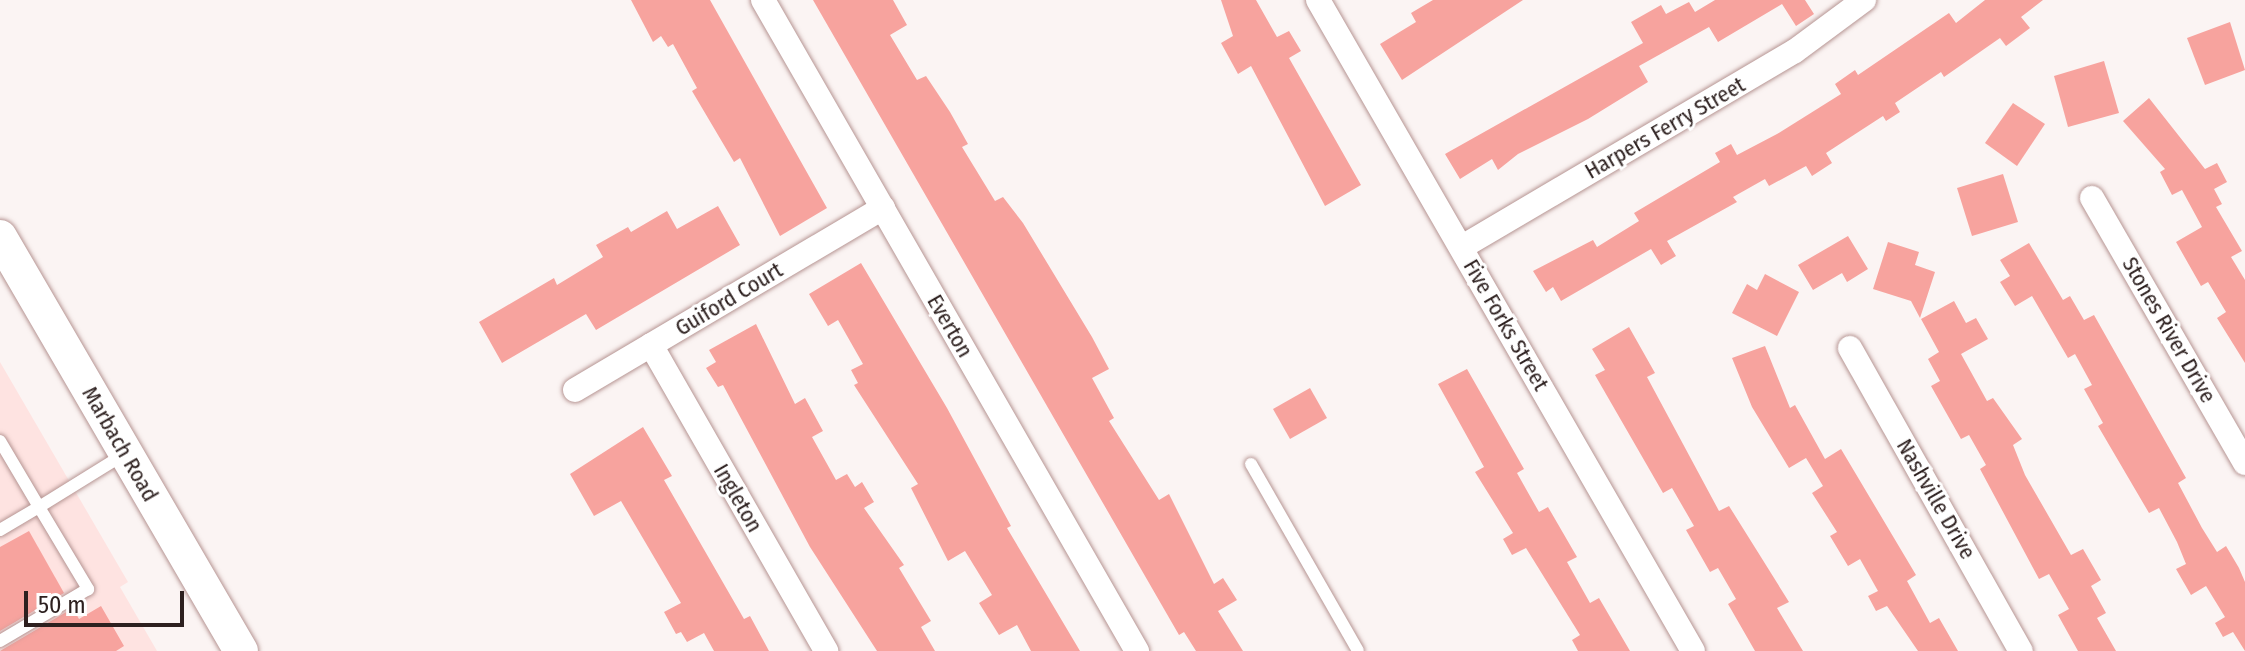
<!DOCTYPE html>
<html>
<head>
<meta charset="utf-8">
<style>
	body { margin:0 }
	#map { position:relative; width:2245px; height:651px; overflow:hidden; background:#fbf4f3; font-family:"Fira Sans Condensed",sans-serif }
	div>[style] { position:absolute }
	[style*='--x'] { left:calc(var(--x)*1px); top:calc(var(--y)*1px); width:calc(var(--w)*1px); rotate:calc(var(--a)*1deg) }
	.built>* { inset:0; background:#fee3e1 }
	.building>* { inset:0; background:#f7a39e }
	.roads { filter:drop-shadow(0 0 2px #b69593) drop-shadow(0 0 2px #b69593) }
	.lane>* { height:12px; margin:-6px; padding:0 6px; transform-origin:6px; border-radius:6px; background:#fff }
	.street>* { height:24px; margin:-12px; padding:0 12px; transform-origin:12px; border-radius:12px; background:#fff }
	.secondary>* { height:34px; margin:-17px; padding:0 17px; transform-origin:17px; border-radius:17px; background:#fff }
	span { translate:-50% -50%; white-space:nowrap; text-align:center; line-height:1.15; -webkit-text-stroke:6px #fff; paint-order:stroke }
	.street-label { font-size:22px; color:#2d201f }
	.scale { position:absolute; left:24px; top:591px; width:160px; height:36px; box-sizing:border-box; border:4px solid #2d201f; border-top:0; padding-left:10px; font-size:24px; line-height:28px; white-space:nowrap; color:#2d201f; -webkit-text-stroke:6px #fff; paint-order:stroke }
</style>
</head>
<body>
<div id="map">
	<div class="built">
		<div style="clip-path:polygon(0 362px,128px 582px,120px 587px,157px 651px,0 651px)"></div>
	</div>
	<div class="building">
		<div style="clip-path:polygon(631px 0,710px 0,827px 208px,780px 236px,740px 158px,734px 162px,692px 91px,697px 88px,673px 44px,668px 47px,661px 36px,653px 42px)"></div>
		<div style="clip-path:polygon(813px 0,893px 0,907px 25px,890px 35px,917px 80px,926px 76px,950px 112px,968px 144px,962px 147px,995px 201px,1003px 197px,1023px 223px,1092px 337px,1109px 369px,1092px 378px,1114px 418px,1109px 421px,1159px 500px,1169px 494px,1214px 584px,1223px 578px,1237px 600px,1218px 611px,1243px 651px,1196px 651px,1184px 632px,1179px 635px)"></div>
		<div style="clip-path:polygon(1221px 0,1256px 0,1277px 37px,1289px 31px,1301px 51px,1289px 58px,1361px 185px,1325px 206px,1251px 66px,1238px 74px,1221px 43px,1233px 36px)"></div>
		<div style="clip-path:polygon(1433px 0,1523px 0,1402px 80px,1380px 44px,1416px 22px,1411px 13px)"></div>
		<div style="clip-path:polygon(1715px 0,1805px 0,1814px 14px,1796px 26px,1782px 4px,1718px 42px,1709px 27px,1639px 66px,1648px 82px,1588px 119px,1518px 154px,1498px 170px,1492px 159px,1460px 179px,1445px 154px,1643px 43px,1631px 22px,1661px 5px,1666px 14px,1689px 2px,1695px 12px)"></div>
		<div style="clip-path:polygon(1985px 0,2043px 0,2021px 17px,2030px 28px,2006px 46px,2000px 38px,1944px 77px,1941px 72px,1895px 103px,1900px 112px,1886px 121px,1883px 116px,1826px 153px,1832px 163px,1812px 176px,1806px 166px,1769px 186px,1765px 179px,1733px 197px,1737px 202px,1667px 241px,1676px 256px,1661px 265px,1651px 249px,1561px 301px,1553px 287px,1546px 292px,1533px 271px,1593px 240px,1597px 247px,1639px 221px,1634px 213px,1720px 162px,1715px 153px,1731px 144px,1737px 155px,1777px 134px,1841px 94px,1835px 84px,1855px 70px,1858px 75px,1949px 13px,1956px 23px)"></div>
		<div style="clip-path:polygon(2230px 22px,2245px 70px,2205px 85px,2187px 38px)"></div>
		<div style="clip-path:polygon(2104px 61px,2119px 113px,2068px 127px,2054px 76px)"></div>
		<div style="clip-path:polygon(2149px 98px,2205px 169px,2217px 163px,2227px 182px,2214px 189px,2222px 204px,2216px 207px,2242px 251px,2231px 257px,2245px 280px,2245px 363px,2217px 318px,2226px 312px,2208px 282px,2201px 286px,2176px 242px,2202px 227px,2182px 190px,2172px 195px,2160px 172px,2165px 169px,2123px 121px)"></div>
		<div style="clip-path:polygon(2013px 103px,2045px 124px,2017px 166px,1985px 143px)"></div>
		<div style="clip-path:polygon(2003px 174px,2018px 222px,1972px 236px,1957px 188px)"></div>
		<div style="clip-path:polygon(718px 206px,740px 245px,596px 330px,586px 314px,502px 363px,479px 322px,554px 278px,557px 285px,603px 257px,596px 245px,628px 227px,631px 232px,667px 211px,677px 229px)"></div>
		<div style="clip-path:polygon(1848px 236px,1868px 269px,1847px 282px,1842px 273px,1813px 290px,1798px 265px)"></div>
		<div style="clip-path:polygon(1888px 242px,1919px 252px,1915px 265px,1935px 272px,1920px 318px,1911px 301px,1873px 289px)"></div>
		<div style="clip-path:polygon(2029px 243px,2063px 300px,2070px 296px,2084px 320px,2094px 315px,2186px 478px,2178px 483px,2202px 528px,2217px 552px,2226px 546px,2239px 568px,2245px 582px,2245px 651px,2233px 632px,2223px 637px,2215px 623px,2225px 617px,2206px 586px,2191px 595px,2176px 569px,2186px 564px,2177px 542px,2159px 508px,2149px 513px,2098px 426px,2103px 423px,2084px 389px,2092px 385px,2075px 354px,2068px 358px,2032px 296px,2015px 306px,2000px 282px,2010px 276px,2000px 260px)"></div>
		<div style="clip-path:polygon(861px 263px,947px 408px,1011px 526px,1007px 528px,1080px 651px,1031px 651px,1017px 625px,999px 635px,979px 603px,992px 595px,965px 551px,948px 561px,911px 488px,918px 484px,854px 385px,858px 383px,851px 370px,863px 364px,838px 320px,828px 326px,809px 294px)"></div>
		<div style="clip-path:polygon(1765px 274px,1799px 292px,1777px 336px,1732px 313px,1747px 284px,1757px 290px)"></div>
		<div style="clip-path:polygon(1954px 301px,1966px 323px,1976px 318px,1988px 339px,1961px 354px,1987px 401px,1993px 398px,2022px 439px,2013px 445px,2025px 475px,2071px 555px,2083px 549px,2101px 580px,2091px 586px,2106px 613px,2097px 618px,2116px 651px,2078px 651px,2058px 615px,2069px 609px,2049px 574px,2039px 579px,1980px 469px,1986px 465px,1969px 435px,1961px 439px,1931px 386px,1940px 381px,1928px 359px,1939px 352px,1921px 319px)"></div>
		<div style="clip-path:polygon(756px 324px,795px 404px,805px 398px,823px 431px,812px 437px,836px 480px,847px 474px,855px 487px,862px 482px,874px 502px,864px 508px,904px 565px,899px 568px,931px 621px,921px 627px,935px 651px,877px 651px,810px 547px,723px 385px,718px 387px,706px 368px,716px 362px,709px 350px)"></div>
		<div style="clip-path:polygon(1629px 327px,1655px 373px,1647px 377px,1719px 511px,1729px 506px,1789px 602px,1777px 608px,1803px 651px,1755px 651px,1728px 604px,1736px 599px,1718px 568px,1710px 572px,1686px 530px,1694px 526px,1672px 488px,1663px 493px,1595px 375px,1605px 370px,1592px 349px)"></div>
		<div style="clip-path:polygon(1765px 346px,1790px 408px,1795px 405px,1825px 459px,1841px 449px,1916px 575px,1907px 581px,1930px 623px,1939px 618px,1958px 651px,1918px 651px,1887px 606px,1876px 611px,1868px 596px,1878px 591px,1860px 559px,1848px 566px,1830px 536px,1837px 532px,1812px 493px,1823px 486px,1806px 458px,1789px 468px,1752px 407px,1732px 358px)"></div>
		<div style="clip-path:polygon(1467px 369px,1524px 469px,1517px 473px,1539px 512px,1548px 507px,1577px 557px,1567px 562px,1590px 603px,1599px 598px,1630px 651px,1578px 651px,1572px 640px,1580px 635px,1526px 548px,1512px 555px,1503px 539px,1513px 533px,1475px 472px,1484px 467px,1438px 384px)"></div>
		<div style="clip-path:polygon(1310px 388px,1327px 418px,1290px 439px,1273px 409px)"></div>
		<div style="clip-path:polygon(643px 427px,672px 476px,664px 480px,744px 619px,750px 616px,769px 651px,714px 651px,704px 633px,687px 642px,681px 632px,676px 634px,664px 612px,681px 603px,621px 501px,594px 516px,570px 474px)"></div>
		<div style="clip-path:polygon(29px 531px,64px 593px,0 631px,0 547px)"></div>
		<div style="clip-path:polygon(101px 606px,124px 646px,116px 651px,0 651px,73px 608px,79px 619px)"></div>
	</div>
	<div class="roads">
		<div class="lane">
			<div style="--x:0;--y:441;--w:77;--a:59.4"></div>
			<div style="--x:39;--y:507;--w:99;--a:-31.8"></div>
			<div style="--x:1251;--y:464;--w:215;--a:60.2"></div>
			<div style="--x:0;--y:530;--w:45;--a:-30.5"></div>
			<div style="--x:39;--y:507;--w:96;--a:59.1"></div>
			<div style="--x:88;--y:589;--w:102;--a:149.4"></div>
		</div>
		<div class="street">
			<div style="--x:763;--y:0;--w:751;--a:60.12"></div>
			<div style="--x:1318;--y:0;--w:751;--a:60.06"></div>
			<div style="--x:2092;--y:198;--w:306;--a:60"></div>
			<div style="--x:1462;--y:247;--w:386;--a:-30.5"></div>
			<div style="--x:1795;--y:51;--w:86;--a:-36.5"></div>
			<div style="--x:651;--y:345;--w:353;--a:60.2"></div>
			<div style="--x:1850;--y:348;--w:348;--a:60.6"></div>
			<div style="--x:575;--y:390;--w:358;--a:-30.6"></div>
		</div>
		<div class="secondary">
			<div style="--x:0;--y:237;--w:479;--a:59.8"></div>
		</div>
	</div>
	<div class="street-label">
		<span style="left:1665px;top:128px;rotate:-30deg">Harpers Ferry Street</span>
		<span style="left:729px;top:299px;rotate:-31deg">Guiford Court</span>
		<span style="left:1506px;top:325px;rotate:60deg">Five Forks Street</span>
		<span style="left:950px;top:326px;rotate:60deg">Everton</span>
		<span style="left:2169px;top:330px;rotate:60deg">Stones River Drive</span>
		<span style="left:120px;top:444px;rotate:60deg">Marbach Road</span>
		<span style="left:738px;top:498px;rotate:60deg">Ingleton</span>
		<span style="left:1936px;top:499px;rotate:60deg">Nashville Drive</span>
	</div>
	<div class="scale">50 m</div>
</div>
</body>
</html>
